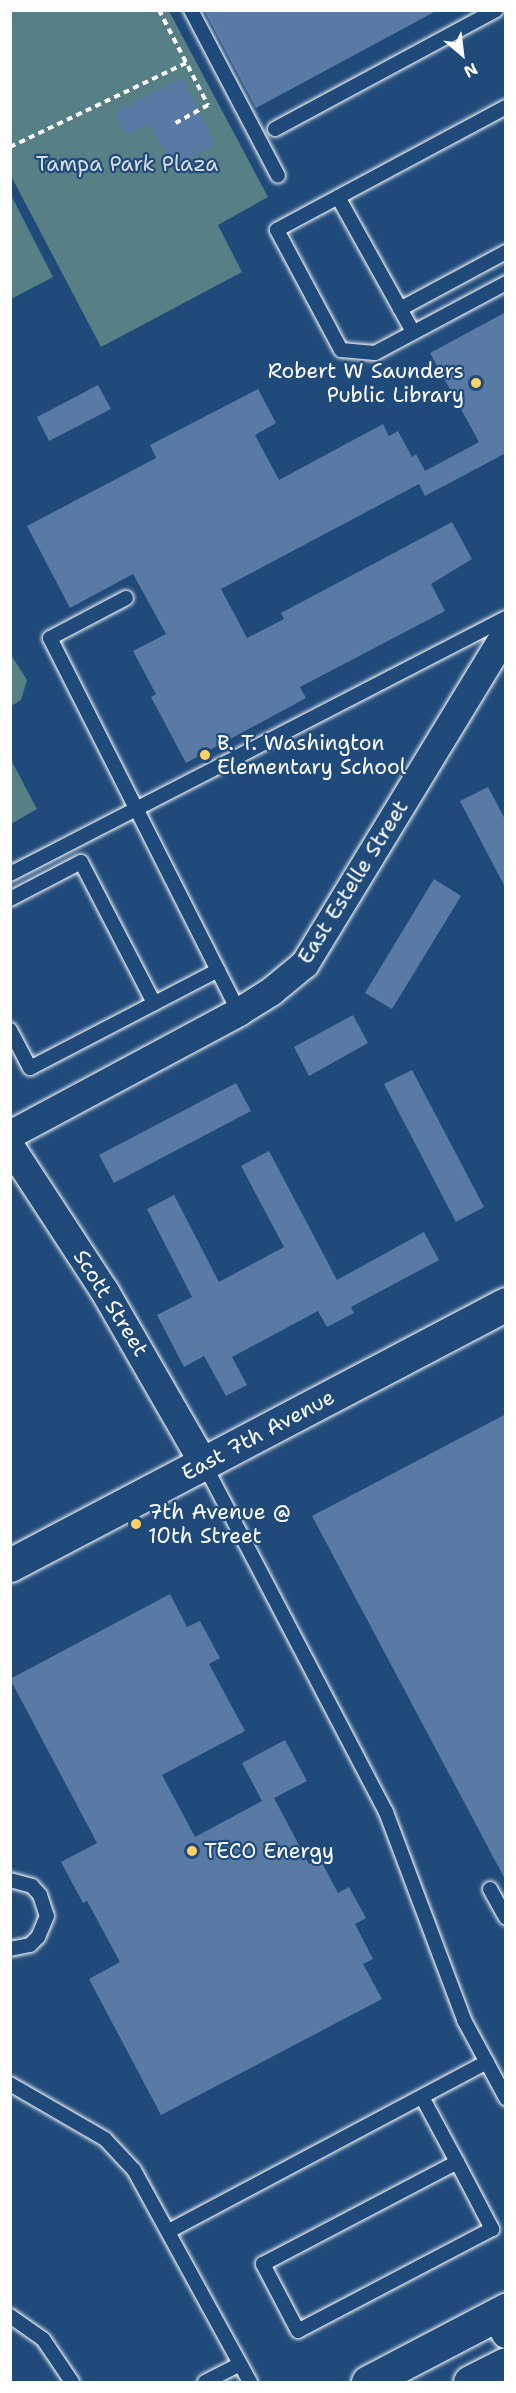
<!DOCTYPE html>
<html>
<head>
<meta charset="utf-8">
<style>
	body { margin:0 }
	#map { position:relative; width:516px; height:2393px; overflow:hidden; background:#1f4a7a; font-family:"Shantell Sans",sans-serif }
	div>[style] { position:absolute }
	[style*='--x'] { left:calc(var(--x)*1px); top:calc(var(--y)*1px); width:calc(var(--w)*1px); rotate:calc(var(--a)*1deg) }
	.green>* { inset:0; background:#577f86 }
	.building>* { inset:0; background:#5a7aa6 }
	.path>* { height:4px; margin-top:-2px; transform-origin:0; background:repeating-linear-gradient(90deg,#fff 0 6px,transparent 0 10.5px) }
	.roads { filter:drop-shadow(0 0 2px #fff) drop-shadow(0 0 2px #fff) }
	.service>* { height:14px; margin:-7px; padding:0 7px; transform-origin:7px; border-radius:7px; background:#1f4a7a }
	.minor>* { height:28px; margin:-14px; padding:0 14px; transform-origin:14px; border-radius:14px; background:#1f4a7a }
	.tertiary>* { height:33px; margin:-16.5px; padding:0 16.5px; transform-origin:16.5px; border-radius:16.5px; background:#1f4a7a }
	.dots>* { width:16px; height:16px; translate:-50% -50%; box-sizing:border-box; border:3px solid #1f4a7a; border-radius:50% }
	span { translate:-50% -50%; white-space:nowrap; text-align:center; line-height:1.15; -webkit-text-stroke:4.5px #1f4a7a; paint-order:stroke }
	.park-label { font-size:21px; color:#d5dfe1 }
	.poi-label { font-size:21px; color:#fff }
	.right { translate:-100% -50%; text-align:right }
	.left { translate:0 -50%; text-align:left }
	.street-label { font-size:21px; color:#fff }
	.frame { position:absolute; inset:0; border:12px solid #fff; pointer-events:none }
	.north { position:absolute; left:432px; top:24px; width:60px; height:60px; -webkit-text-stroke:4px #1f4a7a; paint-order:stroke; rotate:152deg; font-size:16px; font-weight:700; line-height:24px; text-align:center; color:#fff }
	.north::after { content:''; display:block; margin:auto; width:21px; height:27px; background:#fff; clip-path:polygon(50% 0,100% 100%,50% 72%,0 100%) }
</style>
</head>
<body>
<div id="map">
	<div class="green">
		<div style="clip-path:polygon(10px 11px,169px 11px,268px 197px,218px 225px,242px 272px,101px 347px,11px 176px)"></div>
		<div style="clip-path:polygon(11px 195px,53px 277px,11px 299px,10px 299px)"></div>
		<div style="clip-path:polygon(10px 653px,27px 680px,21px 700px,11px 706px)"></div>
		<div style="clip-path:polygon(11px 760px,37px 809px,11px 824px,10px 824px)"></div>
	</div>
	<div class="building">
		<div style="clip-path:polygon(204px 10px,438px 10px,256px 108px)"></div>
		<div style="clip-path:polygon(182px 78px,215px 145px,173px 167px,150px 123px,126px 135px,115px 113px)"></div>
		<div style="clip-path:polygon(506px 312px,506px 453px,425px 496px,419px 484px,221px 589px,247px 638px,284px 619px,281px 613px,452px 522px,472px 559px,431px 584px,445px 611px,300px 687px,306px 698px,186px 763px,151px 697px,156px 694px,133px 651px,166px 634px,133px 574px,70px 608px,27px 526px,156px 458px,150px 445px,258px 389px,276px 423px,255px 435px,279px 480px,383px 424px,389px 436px,398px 431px,412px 457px,416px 454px,425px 471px,479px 442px,430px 353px)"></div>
		<div style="clip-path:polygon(98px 385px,111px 409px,49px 441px,37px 417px)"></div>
		<div style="clip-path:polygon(488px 787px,506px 821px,506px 889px,460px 801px)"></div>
		<div style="clip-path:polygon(434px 879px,461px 896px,392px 1009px,365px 993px)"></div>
		<div style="clip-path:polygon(353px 1015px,368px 1043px,309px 1076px,294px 1047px)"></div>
		<div style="clip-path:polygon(412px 1070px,484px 1207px,456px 1222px,384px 1084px)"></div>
		<div style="clip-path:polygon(236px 1083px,251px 1111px,114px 1183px,99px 1155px)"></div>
		<div style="clip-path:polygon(269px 1151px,337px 1280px,424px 1232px,439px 1260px,351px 1307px,354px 1313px,327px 1327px,318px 1311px,232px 1357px,247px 1385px,226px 1396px,204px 1356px,184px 1367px,157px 1315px,192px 1297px,147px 1209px,174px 1195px,219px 1282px,284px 1247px,241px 1166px)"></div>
		<div style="clip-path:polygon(506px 1414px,506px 1881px,312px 1516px)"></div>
		<div style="clip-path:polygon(170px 1594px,187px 1627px,200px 1621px,220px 1658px,209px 1664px,245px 1731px,162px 1775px,195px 1837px,262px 1801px,242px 1763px,285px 1740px,307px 1781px,274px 1798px,309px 1864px,320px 1859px,338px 1893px,349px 1887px,366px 1918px,355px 1924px,373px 1959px,363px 1964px,382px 1999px,161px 2115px,89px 1979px,120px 1962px,87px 1901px,83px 1903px,61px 1862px,97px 1843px,10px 1679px)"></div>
	</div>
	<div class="path">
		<div style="--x:159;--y:10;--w:107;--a:62.7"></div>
		<div style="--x:208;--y:105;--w:37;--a:151"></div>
		<div style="--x:10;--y:147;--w:195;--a:-25.5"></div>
	</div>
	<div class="roads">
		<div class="service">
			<div style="--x:191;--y:10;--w:187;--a:62.3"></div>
			<div style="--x:506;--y:107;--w:260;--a:151.8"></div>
			<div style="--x:277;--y:230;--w:136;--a:61.9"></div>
			<div style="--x:341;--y:350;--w:34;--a:5"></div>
			<div style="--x:375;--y:353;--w:149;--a:-28.1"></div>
			<div style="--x:275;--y:129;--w:251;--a:-28.3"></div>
			<div style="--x:338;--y:197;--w:154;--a:60.9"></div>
			<div style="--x:400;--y:309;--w:120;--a:-28.3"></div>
			<div style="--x:126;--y:598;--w:86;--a:152.2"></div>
			<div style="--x:50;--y:638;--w:419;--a:63.2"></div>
			<div style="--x:10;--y:874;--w:558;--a:-27.3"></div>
			<div style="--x:10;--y:899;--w:80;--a:-27.5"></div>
			<div style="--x:81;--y:862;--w:159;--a:62.6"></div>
			<div style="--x:10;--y:1030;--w:43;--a:62.2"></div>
			<div style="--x:30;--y:1068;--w:212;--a:-27.5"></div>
			<div style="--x:204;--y:1464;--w:393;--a:62.4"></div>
			<div style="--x:386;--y:1812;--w:222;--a:69.4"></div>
			<div style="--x:464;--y:2020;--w:89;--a:61.7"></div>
			<div style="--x:10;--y:1880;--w:23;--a:15"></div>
			<div style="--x:32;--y:1886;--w:12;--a:48"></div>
			<div style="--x:40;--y:1895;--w:22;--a:72"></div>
			<div style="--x:47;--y:1916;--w:23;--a:113"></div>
			<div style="--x:38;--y:1937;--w:11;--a:135"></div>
			<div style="--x:30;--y:1945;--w:20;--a:169"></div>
			<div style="--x:490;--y:1889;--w:33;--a:61"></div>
			<div style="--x:10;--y:2084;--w:110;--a:30.1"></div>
			<div style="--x:105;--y:2139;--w:42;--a:46.9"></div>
			<div style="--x:134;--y:2170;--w:242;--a:61.3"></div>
			<div style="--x:422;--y:2097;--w:74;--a:61.7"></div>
			<div style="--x:457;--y:2162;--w:76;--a:62.4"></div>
			<div style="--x:492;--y:2229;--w:219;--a:152.3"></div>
			<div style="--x:298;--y:2331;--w:76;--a:-117.6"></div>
			<div style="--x:263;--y:2264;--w:219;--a:-27.7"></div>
			<div style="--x:169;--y:2231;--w:360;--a:-28"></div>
			<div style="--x:10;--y:2316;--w:40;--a:34.9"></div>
			<div style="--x:43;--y:2339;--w:52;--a:56"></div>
			<div style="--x:205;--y:2382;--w:39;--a:-27"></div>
		</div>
		<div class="minor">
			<div style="--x:10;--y:1135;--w:260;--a:-28.2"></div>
			<div style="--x:239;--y:1012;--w:38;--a:-32"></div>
			<div style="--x:271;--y:992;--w:44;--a:-39.5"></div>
			<div style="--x:305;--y:964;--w:386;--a:-58.7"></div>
			<div style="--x:10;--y:1146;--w:172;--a:56.9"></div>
			<div style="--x:104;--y:1290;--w:201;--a:60.1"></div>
			<div style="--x:495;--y:2315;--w:22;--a:60"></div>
		</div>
		<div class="tertiary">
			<div style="--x:10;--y:1565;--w:560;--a:-27.75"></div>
			<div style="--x:368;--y:2382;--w:156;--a:-27.6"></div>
			<div style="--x:470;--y:2382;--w:40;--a:-26.6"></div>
		</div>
	</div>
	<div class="dots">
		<div style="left:476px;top:383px;background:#ffd166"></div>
		<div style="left:205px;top:755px;background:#ffd166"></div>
		<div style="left:136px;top:1524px;background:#ffd166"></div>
		<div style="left:192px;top:1851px;background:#ffd166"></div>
	</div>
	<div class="park-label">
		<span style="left:127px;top:164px">Tampa Park Plaza</span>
	</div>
	<div class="poi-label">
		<span class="right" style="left:464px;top:383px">Robert W Saunders<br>Public Library</span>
		<span class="left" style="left:217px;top:755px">B. T. Washington<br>Elementary School</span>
		<span class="left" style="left:148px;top:1524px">7th Avenue @<br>10th Street</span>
		<span class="left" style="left:204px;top:1851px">TECO Energy</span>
	</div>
	<div class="street-label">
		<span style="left:353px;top:882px;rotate:-58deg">East Estelle Street</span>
		<span style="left:111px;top:1303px;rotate:58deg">Scott Street</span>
		<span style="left:258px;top:1435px;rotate:-28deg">East 7th Avenue</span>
	</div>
	<div class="frame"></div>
	<div class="north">N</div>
</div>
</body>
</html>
